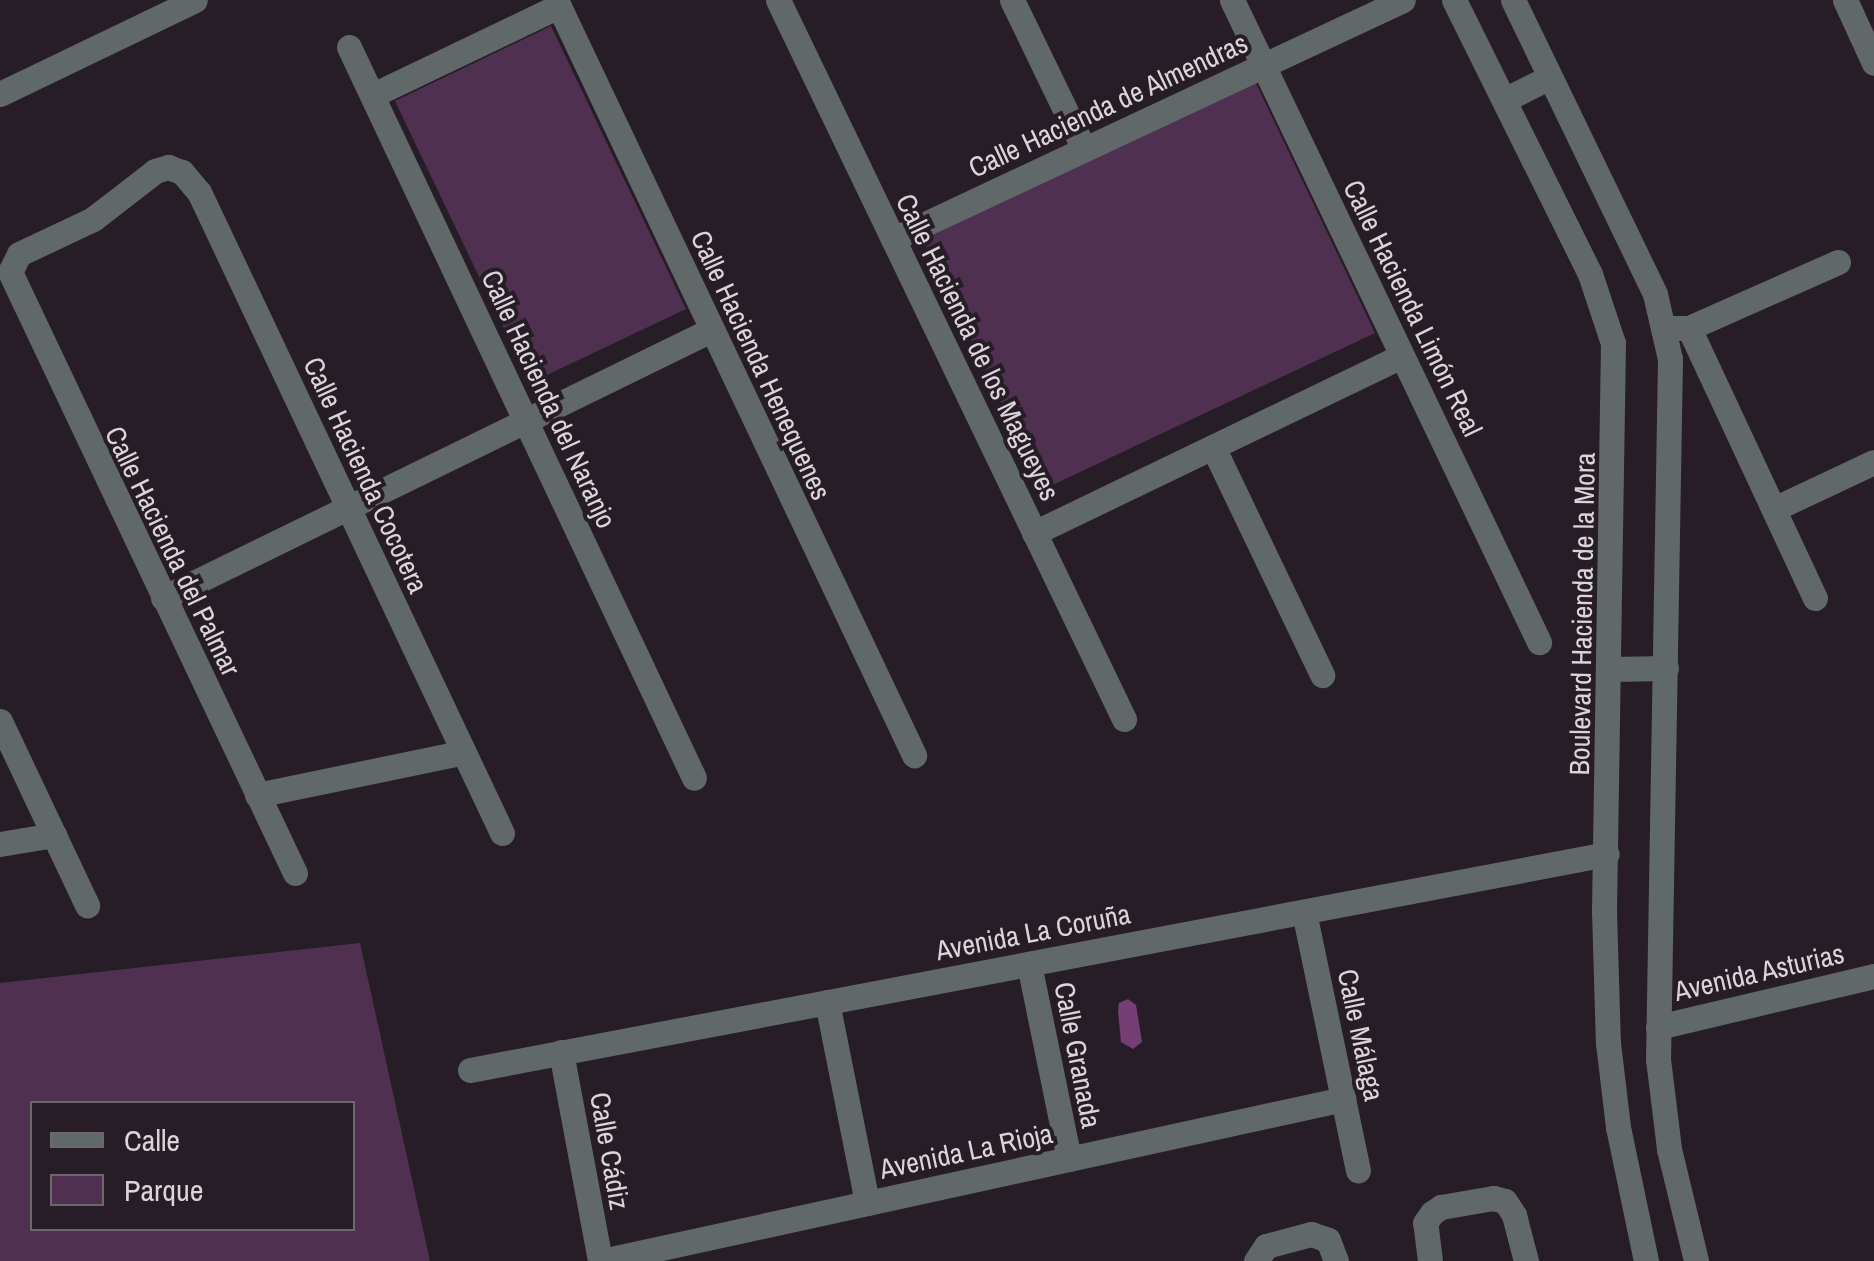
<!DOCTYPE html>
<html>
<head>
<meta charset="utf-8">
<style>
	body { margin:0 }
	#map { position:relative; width:1874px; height:1261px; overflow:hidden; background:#271d26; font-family:"Archivo Narrow",sans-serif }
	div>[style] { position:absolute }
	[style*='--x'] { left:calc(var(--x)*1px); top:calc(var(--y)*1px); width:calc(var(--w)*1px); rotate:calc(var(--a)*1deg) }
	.green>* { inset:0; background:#503050 }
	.water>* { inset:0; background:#753e75 }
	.minor>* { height:25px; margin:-12.5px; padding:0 12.5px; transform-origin:12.5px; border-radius:12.5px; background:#616869 }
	span { translate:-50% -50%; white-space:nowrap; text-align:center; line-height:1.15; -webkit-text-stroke:8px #271d26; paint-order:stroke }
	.street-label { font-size:28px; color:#dbd5db }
	.legend { position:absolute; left:30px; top:1101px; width:325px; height:130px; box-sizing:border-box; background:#271d26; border:2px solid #6f676e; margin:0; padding:12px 18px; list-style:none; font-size:30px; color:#dbd5db }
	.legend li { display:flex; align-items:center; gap:20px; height:50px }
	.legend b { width:50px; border:2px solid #6f676e }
</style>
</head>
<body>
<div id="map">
	<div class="green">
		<div style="clip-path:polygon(551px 26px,686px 309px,530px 383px,395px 101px)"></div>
		<div style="clip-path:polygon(1252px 75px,1375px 333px,1042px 490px,920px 233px)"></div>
		<div style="clip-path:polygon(evenodd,360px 943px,430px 1261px,0 1261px,0 983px,360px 943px,32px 1104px,352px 1104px,352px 1228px,32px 1228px,32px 1104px)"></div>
	</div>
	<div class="water">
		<div style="clip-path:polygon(1128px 999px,1136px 1005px,1142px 1042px,1133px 1049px,1121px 1042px,1118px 1011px,1119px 1003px)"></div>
	</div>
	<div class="minor">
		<div style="--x:556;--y:0;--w:836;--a:64.63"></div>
		<div style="--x:778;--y:0;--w:798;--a:64.3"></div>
		<div style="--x:1012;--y:0;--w:165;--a:64.2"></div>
		<div style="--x:1232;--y:0;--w:712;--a:64.44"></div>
		<div style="--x:1454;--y:0;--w:306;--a:63.6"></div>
		<div style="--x:1590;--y:274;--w:73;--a:71.6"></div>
		<div style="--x:1613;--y:343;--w:568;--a:90.91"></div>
		<div style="--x:1604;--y:911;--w:132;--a:88.3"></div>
		<div style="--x:1608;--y:1043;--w:85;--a:83.2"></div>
		<div style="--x:1618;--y:1127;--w:137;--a:78.2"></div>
		<div style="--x:1513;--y:0;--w:326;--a:64.2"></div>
		<div style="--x:1655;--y:294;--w:67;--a:77"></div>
		<div style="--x:1670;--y:359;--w:700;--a:90.98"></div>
		<div style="--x:1658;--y:1059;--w:91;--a:83"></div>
		<div style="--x:1669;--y:1149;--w:115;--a:76.4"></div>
		<div style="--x:1845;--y:0;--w:69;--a:65.3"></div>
		<div style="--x:349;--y:47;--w:808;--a:64.73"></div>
		<div style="--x:0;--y:94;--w:216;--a:-25.7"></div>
		<div style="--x:373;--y:95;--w:206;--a:-25.6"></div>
		<div style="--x:1504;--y:100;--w:51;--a:-26.6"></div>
		<div style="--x:893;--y:239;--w:563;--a:-25.11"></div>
		<div style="--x:1666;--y:328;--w:23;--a:0"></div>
		<div style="--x:1689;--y:328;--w:298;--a:65"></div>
		<div style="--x:1689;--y:328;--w:163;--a:-23.9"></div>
		<div style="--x:1213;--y:447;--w:253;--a:64.4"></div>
		<div style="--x:1774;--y:509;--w:110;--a:-25.2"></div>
		<div style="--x:1034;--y:533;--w:408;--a:-25.7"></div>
		<div style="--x:163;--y:598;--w:610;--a:-26.06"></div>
		<div style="--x:1611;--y:669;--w:55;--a:-1"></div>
		<div style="--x:0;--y:721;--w:204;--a:64.7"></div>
		<div style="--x:257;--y:795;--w:211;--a:-11.7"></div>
		<div style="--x:0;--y:844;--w:55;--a:-9.5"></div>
		<div style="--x:295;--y:873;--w:665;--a:-115.37"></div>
		<div style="--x:10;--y:272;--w:20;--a:-63"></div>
		<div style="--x:19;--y:254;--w:82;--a:-25.3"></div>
		<div style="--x:93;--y:219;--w:78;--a:-37.7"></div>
		<div style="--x:155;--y:171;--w:14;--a:-17"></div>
		<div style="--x:168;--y:167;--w:15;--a:20"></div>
		<div style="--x:182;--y:172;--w:26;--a:50"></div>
		<div style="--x:199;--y:192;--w:709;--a:64.7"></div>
		<div style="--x:1304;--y:912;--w:264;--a:78.2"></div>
		<div style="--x:1029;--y:964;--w:199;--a:78.4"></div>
		<div style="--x:827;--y:1002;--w:205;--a:78.7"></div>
		<div style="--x:1658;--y:1027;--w:222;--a:-13.3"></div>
		<div style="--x:561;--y:1052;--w:213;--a:79.4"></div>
		<div style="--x:470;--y:1070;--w:1157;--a:-10.76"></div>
		<div style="--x:602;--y:1261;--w:759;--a:-12.33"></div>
		<div style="--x:1256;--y:1261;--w:18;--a:-56"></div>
		<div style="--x:1266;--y:1246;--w:47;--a:-14.9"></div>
		<div style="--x:1311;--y:1234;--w:18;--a:19"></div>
		<div style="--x:1328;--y:1240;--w:22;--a:69"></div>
		<div style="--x:1430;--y:1261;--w:38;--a:-97"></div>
		<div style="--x:1425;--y:1223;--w:12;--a:-55"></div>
		<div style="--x:1432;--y:1213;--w:11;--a:-34"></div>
		<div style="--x:1441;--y:1207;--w:53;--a:-9.8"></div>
		<div style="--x:1493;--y:1198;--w:12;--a:14"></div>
		<div style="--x:1505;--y:1201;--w:17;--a:57"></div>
		<div style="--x:1514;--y:1215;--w:48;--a:75.4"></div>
	</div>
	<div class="street-label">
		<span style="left:1108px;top:105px;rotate:-25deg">Calle Hacienda de Almendras</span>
		<span style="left:1413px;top:308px;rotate:64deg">Calle Hacienda Limón Real</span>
		<span style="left:978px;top:347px;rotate:64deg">Calle Hacienda de los Magueyes</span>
		<span style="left:761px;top:365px;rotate:65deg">Calle Hacienda Henequenes</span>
		<span style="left:549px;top:399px;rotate:65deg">Calle Hacienda del Naranjo</span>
		<span style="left:366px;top:475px;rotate:65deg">Calle Hacienda Cocotera</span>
		<span style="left:173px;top:551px;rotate:64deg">Calle Hacienda del Palmar</span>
		<span style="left:1582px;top:614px;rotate:-89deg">Boulevard Hacienda de la Mora</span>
		<span style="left:1033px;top:932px;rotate:-11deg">Avenida La Coruña</span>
		<span style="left:1759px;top:972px;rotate:-13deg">Avenida Asturias</span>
		<span style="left:1361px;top:1035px;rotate:78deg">Calle Málaga</span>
		<span style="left:1078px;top:1055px;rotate:79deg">Calle Granada</span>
		<span style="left:610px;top:1151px;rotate:80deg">Calle Cádiz</span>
		<span style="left:966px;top:1151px;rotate:-12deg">Avenida La Rioja</span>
	</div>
	<ul class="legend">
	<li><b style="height:12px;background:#616869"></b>Calle</li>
	<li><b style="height:28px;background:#503050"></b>Parque</li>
	</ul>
</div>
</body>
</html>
